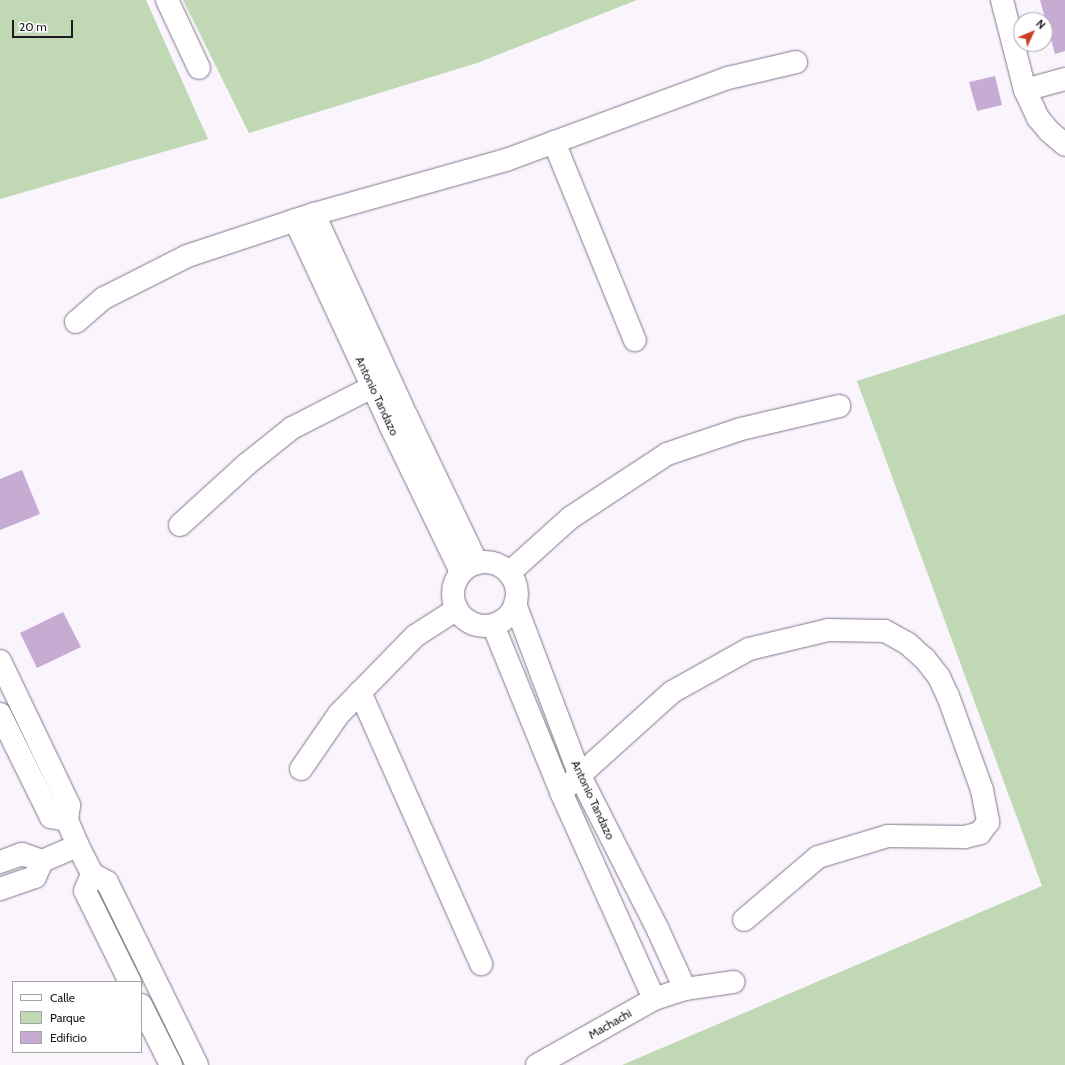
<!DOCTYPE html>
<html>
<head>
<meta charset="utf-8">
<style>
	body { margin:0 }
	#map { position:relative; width:1065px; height:1065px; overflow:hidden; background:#faf4fd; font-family:Cabin,sans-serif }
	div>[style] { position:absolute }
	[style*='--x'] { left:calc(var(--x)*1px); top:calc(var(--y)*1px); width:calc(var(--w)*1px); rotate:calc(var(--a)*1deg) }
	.green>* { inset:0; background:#c0d8b3 }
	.building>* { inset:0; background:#c6abd3 }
	.roads { filter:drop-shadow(0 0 1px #827589) drop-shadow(0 0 1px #827589) }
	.minor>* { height:22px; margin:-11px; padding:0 11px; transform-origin:11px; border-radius:11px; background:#fff }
	.minor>.ring { margin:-11px; padding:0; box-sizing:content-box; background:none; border:22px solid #fff; border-radius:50% }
	span { translate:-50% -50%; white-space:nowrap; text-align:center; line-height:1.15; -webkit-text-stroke:3px #fff; paint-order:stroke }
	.street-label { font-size:12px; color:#1e1921 }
	.legend { position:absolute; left:12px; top:981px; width:130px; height:72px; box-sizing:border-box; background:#fff; border:1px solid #a5a3a6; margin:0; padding:5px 7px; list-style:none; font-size:12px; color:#1e1921 }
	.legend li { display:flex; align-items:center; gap:8px; height:20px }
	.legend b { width:20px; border:1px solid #a5a3a6 }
	.north { position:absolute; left:1013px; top:12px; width:40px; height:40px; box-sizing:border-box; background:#fff; border:1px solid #a5a3a6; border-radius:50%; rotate:46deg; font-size:11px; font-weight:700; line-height:16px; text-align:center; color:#1e1921 }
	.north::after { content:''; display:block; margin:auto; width:14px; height:18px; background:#ca3e29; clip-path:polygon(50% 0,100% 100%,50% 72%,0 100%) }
	.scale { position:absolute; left:12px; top:20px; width:61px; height:18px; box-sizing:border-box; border:2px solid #1e1921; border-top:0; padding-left:5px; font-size:12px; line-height:14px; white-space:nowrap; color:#1e1921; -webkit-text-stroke:3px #fff; paint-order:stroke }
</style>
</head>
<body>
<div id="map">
	<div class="green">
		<div style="clip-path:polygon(0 0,146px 0,208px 139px,0 199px)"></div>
		<div style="clip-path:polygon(183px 0,637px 0,477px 63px,249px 133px)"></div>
		<div style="clip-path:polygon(1065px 314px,1065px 1065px,622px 1065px,1042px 886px,857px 381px)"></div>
	</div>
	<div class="building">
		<div style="clip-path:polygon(1040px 0,1065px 0,1065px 51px,1055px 54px)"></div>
		<div style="clip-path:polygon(995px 76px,1002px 105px,977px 111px,969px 82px)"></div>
		<div style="clip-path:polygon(22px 470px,40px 514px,0 530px,0 479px)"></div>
		<div style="clip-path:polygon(63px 612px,81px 647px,37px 668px,20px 633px)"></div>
	</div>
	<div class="roads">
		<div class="minor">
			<div style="--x:167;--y:0;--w:75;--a:64.8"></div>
			<div style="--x:1002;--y:0;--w:93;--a:75.7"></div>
			<div style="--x:1025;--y:90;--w:31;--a:65"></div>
			<div style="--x:1038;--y:118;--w:17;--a:50"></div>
			<div style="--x:1049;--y:131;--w:21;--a:41"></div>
			<div style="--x:1025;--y:90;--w:41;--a:-15.4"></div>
			<div style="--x:554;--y:142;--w:214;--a:67.8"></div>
			<div style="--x:314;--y:214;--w:223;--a:65.4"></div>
			<div style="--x:407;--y:417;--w:162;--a:64.4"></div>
			<div style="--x:295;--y:220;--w:226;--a:65.1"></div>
			<div style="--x:390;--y:425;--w:163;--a:64.2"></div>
			<div style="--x:76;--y:322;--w:37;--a:-41"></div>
			<div style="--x:104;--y:298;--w:93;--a:-26.8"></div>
			<div style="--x:187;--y:256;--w:134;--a:-18.3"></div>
			<div style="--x:314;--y:214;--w:199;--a:-15.7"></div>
			<div style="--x:506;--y:160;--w:237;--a:-20.3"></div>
			<div style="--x:728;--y:78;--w:70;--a:-13.2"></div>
			<div style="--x:180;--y:525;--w:91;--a:-42.3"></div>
			<div style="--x:247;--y:464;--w:58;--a:-38.7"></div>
			<div style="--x:292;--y:428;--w:106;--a:-27.1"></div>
			<div class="ring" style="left:453px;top:562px;width:42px;height:42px"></div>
			<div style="--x:509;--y:573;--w:82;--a:-42"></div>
			<div style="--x:570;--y:518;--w:116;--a:-33.4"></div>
			<div style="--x:667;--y:454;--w:78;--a:-18.7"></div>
			<div style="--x:741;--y:429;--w:101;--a:-13.2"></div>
			<div style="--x:515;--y:604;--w:184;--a:69.3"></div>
			<div style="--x:580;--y:776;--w:173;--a:63.1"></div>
			<div style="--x:658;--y:930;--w:65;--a:65.4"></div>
			<div style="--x:493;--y:625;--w:180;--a:67.8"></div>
			<div style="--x:561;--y:792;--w:227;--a:65.8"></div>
			<div style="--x:0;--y:661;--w:160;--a:64.4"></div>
			<div style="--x:69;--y:805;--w:15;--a:98"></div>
			<div style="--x:67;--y:820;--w:28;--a:67"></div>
			<div style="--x:78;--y:846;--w:31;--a:63"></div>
			<div style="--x:92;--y:874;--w:17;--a:28"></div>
			<div style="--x:107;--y:882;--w:204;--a:63.8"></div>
			<div style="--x:360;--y:692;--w:298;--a:66"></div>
			<div style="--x:0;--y:714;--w:115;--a:63.7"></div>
			<div style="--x:51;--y:817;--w:16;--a:11"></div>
			<div style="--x:301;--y:769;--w:67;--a:-55.4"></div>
			<div style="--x:339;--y:714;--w:109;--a:-45.7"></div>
			<div style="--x:415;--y:636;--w:50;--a:-32.7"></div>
			<div style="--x:561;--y:792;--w:149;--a:-42"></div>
			<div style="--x:672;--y:692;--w:88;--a:-29.2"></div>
			<div style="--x:749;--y:649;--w:81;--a:-13.5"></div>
			<div style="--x:828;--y:630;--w:57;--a:1"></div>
			<div style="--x:885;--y:631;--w:25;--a:29"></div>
			<div style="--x:907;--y:643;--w:24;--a:42"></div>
			<div style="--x:925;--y:659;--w:23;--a:52"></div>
			<div style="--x:939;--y:677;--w:21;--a:65"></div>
			<div style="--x:948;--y:696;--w:100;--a:70.1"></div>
			<div style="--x:982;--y:790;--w:33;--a:79"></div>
			<div style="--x:988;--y:822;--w:14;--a:126"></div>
			<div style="--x:980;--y:833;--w:16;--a:165"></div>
			<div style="--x:965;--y:837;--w:77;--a:-179.3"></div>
			<div style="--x:888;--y:836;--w:73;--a:163.3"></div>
			<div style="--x:818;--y:857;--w:97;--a:139.6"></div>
			<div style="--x:0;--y:862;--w:23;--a:-20"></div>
			<div style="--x:22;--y:854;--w:21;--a:19"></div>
			<div style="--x:92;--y:874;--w:18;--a:112"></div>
			<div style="--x:85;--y:891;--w:102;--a:63.7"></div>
			<div style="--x:0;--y:889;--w:37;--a:-19"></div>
			<div style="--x:35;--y:877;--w:17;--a:-66"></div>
			<div style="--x:42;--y:861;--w:39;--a:-23"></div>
			<div style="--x:141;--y:1005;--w:67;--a:63.4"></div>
			<div style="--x:537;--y:1065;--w:134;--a:-29.4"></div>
			<div style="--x:654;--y:999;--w:33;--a:-18"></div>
			<div style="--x:685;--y:989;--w:49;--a:-8.3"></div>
		</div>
	</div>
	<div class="street-label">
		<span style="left:377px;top:396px;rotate:65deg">Antonio Tandazo</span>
		<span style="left:593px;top:800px;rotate:65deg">Antonio Tandazo</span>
		<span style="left:610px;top:1024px;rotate:-30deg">Machachi</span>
	</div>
	<ul class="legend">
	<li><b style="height:5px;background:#fff"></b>Calle</li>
	<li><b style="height:11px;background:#c0d8b3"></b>Parque</li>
	<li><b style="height:11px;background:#c6abd3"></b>Edificio</li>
	</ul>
	<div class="north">N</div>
	<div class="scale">20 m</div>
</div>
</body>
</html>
